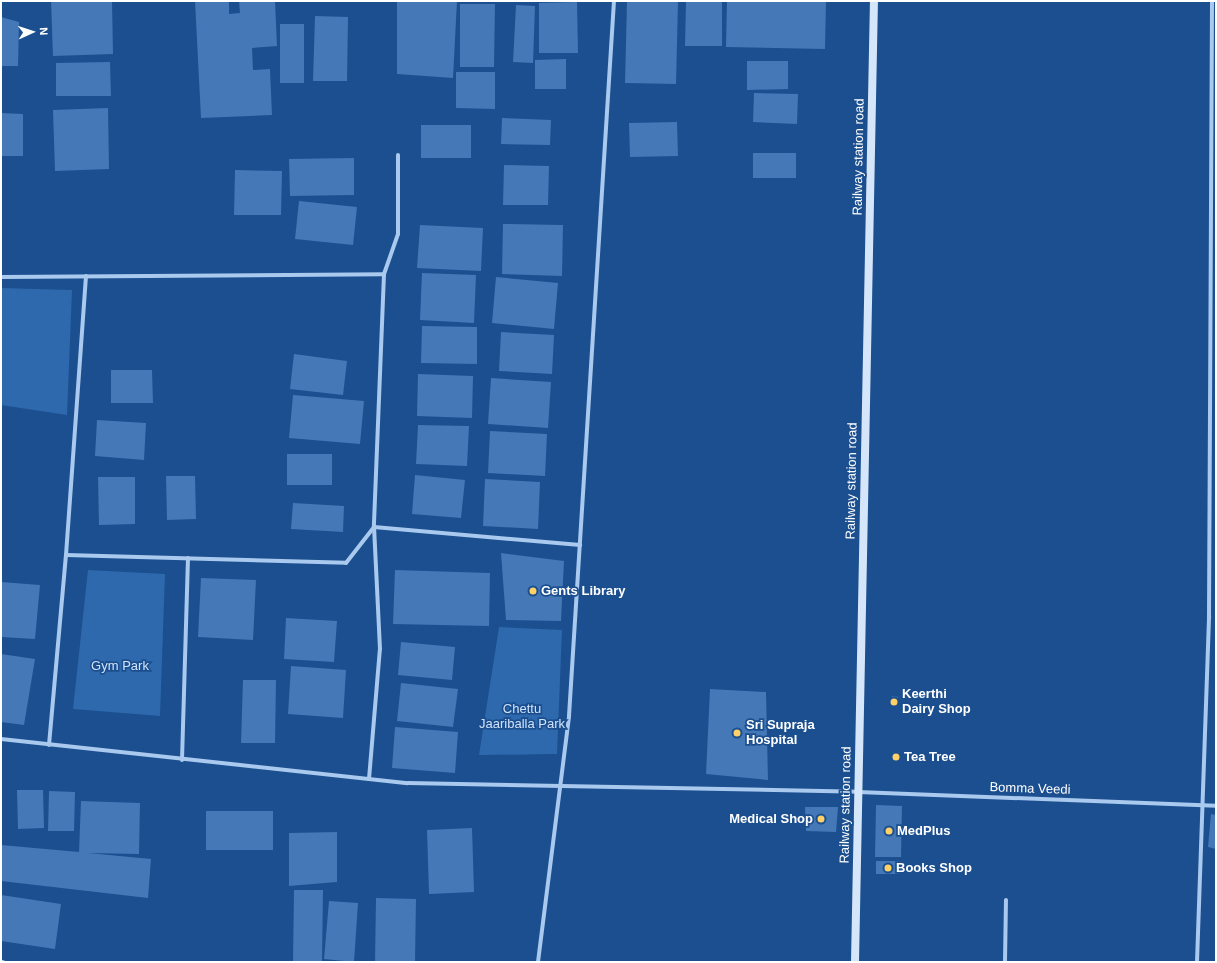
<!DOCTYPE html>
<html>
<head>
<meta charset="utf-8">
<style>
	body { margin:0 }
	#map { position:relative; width:1217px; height:963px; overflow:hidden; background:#1b4f8f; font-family:Arial,sans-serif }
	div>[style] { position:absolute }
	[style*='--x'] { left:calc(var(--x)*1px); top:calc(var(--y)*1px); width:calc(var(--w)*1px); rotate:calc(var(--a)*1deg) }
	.green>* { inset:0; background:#2e69ad }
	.building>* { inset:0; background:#4478b7 }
	.street>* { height:4px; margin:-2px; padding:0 2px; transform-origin:2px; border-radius:2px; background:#a9c9ee }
	.secondary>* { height:8px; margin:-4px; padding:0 4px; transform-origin:4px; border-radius:4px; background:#d6e6fa }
	.dots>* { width:11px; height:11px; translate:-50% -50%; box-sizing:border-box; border:2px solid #1b4f8f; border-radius:50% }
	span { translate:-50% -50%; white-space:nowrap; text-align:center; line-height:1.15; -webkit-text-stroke:3.5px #1b4f8f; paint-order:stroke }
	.street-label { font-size:13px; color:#fff }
	.poi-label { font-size:13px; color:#fff; font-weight:700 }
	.left { translate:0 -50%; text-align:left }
	.right { translate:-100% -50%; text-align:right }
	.park-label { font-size:13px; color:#cfe3fa }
	.frame { position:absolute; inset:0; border:2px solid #fff; pointer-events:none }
	.north { position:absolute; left:12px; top:12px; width:40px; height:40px; -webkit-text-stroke:3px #1b4f8f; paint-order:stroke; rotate:87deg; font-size:11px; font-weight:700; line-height:16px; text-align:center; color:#fff }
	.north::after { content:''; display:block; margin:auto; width:14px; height:18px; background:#fff; clip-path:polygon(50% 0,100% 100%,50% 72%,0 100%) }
</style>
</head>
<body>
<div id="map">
	<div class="green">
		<div style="clip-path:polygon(1px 288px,72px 290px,67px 415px,1px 405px)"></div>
		<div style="clip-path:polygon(88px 570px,165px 574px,160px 716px,73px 709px)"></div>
		<div style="clip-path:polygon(499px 627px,562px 630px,557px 754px,479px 755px)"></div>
	</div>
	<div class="building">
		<div style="clip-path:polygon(51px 1px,112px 1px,113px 54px,53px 56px)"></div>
		<div style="clip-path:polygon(195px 1px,229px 1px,229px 14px,240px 13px,239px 1px,275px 1px,277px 46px,252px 48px,253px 70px,270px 69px,272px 115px,201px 118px)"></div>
		<div style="clip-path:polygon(397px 1px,457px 1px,453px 78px,397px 74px)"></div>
		<div style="clip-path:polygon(627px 1px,678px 1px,676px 84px,625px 83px)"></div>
		<div style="clip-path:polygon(686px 1px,722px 1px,722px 46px,685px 46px)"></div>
		<div style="clip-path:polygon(727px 1px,826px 1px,825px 49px,726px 47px)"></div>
		<div style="clip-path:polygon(577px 2px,578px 53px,539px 53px,539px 3px)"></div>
		<div style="clip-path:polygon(460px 4px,495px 4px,494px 67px,460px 67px)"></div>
		<div style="clip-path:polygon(516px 5px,535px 6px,533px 63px,513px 62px)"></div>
		<div style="clip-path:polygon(315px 16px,348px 17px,347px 81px,313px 81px)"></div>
		<div style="clip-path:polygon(1px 17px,19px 22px,18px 66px,1px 66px)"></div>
		<div style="clip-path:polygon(280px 24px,304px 24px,304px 83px,280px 83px)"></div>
		<div style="clip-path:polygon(566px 59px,566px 89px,535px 89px,535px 60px)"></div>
		<div style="clip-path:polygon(747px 61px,788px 61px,788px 89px,747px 90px)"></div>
		<div style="clip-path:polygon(110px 62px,111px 96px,56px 96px,56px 63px)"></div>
		<div style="clip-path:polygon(456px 72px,495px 72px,495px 109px,456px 108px)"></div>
		<div style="clip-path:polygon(754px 93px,798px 94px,797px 124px,753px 122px)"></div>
		<div style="clip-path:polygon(108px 108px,109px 169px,55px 171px,53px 110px)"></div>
		<div style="clip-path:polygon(1px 113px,23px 114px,23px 156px,1px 156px)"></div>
		<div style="clip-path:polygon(502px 118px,551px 120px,550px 145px,501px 144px)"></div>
		<div style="clip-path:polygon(677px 122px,678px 156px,630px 157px,629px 123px)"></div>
		<div style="clip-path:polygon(421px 125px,471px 125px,471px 158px,421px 158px)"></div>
		<div style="clip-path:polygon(753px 153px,796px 153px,796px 178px,753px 178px)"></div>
		<div style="clip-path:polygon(354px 158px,354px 195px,290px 196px,289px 159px)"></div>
		<div style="clip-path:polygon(504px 165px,549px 166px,548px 205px,503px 205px)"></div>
		<div style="clip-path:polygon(235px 170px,282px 171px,281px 215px,234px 215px)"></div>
		<div style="clip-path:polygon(299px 201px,357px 207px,353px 245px,295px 239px)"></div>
		<div style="clip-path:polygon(503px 224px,563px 225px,562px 276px,502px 274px)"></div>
		<div style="clip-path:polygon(420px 225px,483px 228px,481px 271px,417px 268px)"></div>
		<div style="clip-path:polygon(422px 273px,476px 275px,474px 323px,420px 320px)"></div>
		<div style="clip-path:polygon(496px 277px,558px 283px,554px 329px,492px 323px)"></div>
		<div style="clip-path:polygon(422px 326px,477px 327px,477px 364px,421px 363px)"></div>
		<div style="clip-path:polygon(501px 332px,554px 335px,552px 374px,499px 371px)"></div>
		<div style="clip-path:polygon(294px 354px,347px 361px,343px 395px,290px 389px)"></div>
		<div style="clip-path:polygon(111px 370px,152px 370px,153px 403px,111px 403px)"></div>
		<div style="clip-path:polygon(418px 374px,473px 376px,472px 418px,417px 416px)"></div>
		<div style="clip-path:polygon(491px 378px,551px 382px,548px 428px,488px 424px)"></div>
		<div style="clip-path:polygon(293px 395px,364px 401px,360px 444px,289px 438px)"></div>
		<div style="clip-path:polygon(97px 420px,146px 423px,144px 460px,95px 456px)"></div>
		<div style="clip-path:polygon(418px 425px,469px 426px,467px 466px,416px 464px)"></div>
		<div style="clip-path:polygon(490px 431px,547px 434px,545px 476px,488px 473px)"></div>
		<div style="clip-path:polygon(287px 454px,332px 454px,332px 485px,287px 485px)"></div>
		<div style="clip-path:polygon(415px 475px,465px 480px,461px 518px,412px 514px)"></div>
		<div style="clip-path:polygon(166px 476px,195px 476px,196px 519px,167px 520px)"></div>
		<div style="clip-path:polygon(98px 477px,135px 477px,135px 524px,99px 525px)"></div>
		<div style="clip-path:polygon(485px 479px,540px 482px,538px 529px,483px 526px)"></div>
		<div style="clip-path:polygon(293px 503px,344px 506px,343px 532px,291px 529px)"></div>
		<div style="clip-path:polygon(501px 553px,564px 561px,561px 621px,506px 620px)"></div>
		<div style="clip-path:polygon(395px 570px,490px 573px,489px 626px,393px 624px)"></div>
		<div style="clip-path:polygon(201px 578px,256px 580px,253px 640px,198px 637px)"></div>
		<div style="clip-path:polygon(1px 582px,40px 585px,35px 639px,1px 637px)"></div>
		<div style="clip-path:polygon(286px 618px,337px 621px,334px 662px,284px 659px)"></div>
		<div style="clip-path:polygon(401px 642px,455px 647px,452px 680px,398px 675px)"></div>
		<div style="clip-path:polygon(1px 654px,35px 659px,24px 725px,1px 722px)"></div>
		<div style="clip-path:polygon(291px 666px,346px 670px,343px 718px,288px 714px)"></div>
		<div style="clip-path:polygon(243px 680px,276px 680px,275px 743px,241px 743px)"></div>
		<div style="clip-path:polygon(401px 683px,458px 689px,453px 727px,397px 721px)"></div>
		<div style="clip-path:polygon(710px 689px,766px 692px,768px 780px,706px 774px)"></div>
		<div style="clip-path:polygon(892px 696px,898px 697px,897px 707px,891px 706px)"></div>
		<div style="clip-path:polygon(395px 727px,458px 732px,455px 773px,392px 768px)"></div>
		<div style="clip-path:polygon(893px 752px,899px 752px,899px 761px,893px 762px)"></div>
		<div style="clip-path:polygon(17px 790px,43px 790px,44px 828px,18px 829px)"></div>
		<div style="clip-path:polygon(49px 791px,75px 792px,74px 831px,48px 831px)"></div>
		<div style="clip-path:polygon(81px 801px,140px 803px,139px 854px,88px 853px,151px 859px,148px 898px,1px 881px,1px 845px,79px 852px)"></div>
		<div style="clip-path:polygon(876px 805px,902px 806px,901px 857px,875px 857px)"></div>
		<div style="clip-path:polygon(805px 807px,838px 807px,836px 832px,806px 831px)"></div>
		<div style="clip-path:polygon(206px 811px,273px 811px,273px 850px,206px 850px)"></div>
		<div style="clip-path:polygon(1211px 814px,1216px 815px,1216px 849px,1208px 847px)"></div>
		<div style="clip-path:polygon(472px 828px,474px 892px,429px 894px,427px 830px)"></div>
		<div style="clip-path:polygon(337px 832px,337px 882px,289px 886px,289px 833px)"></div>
		<div style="clip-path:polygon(876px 861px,900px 861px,899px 874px,876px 874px)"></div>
		<div style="clip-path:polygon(294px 890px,323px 890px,322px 962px,293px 962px)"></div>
		<div style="clip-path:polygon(1px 895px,61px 904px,55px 949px,1px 941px)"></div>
		<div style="clip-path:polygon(376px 898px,416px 899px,415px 962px,375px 962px)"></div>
		<div style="clip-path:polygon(329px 901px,358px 903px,354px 962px,324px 959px)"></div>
	</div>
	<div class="street">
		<div style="--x:384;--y:274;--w:42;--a:-70.7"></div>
		<div style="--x:398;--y:234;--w:79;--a:-90"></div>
		<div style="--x:86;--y:276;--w:280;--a:94.1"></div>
		<div style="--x:66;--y:555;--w:280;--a:1.6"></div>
		<div style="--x:346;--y:563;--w:46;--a:-52.1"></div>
		<div style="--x:1;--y:277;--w:383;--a:-0.4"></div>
		<div style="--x:384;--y:274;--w:253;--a:92.3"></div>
		<div style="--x:374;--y:527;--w:207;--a:5"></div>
		<div style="--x:1;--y:739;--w:409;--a:6.2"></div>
		<div style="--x:408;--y:783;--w:450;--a:1.1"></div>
		<div style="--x:858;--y:792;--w:358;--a:2.2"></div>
		<div style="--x:49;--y:745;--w:191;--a:-84.9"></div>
		<div style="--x:182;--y:760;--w:202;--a:-88.3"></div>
		<div style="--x:369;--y:779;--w:130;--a:-85.2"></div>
		<div style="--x:380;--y:649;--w:122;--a:-92.8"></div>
		<div style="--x:1;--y:962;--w:2;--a:0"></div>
		<div style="--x:538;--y:962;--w:248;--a:-82.8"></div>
		<div style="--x:569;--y:716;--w:716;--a:-86.4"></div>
		<div style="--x:1005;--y:962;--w:62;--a:-89.1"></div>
		<div style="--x:1197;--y:962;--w:346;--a:-88"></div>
		<div style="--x:1209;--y:616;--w:615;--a:-89.72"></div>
	</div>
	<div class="secondary">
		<div style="--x:855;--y:962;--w:961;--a:-88.87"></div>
	</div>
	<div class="dots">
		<div style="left:533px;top:591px;background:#ffd166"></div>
		<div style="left:894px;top:702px;background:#ffd166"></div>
		<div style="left:737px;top:733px;background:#ffd166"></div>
		<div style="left:896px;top:757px;background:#ffd166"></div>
		<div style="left:821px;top:819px;background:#ffd166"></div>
		<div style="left:889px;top:831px;background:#ffd166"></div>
		<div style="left:888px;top:868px;background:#ffd166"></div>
	</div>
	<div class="street-label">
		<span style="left:859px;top:157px;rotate:-89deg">Railway station road</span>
		<span style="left:852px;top:481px;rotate:-89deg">Railway station road</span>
		<span style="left:1030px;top:789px;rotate:2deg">Bomma Veedi</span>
		<span style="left:846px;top:805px;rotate:-89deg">Railway station road</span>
	</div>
	<div class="poi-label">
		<span class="left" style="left:541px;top:591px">Gents Library</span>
		<span class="left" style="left:902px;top:702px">Keerthi<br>Dairy Shop</span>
		<span class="left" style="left:746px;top:733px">Sri Supraja<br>Hospital</span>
		<span class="left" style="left:904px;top:757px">Tea Tree</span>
		<span class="right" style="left:813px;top:819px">Medical Shop</span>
		<span class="left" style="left:897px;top:831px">MedPlus</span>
		<span class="left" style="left:896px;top:868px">Books Shop</span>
	</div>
	<div class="park-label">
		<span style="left:120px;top:666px">Gym Park</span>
		<span style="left:522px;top:717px">Chettu<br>Jaariballa Park</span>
	</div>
	<div class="frame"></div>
	<div class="north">N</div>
</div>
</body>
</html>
